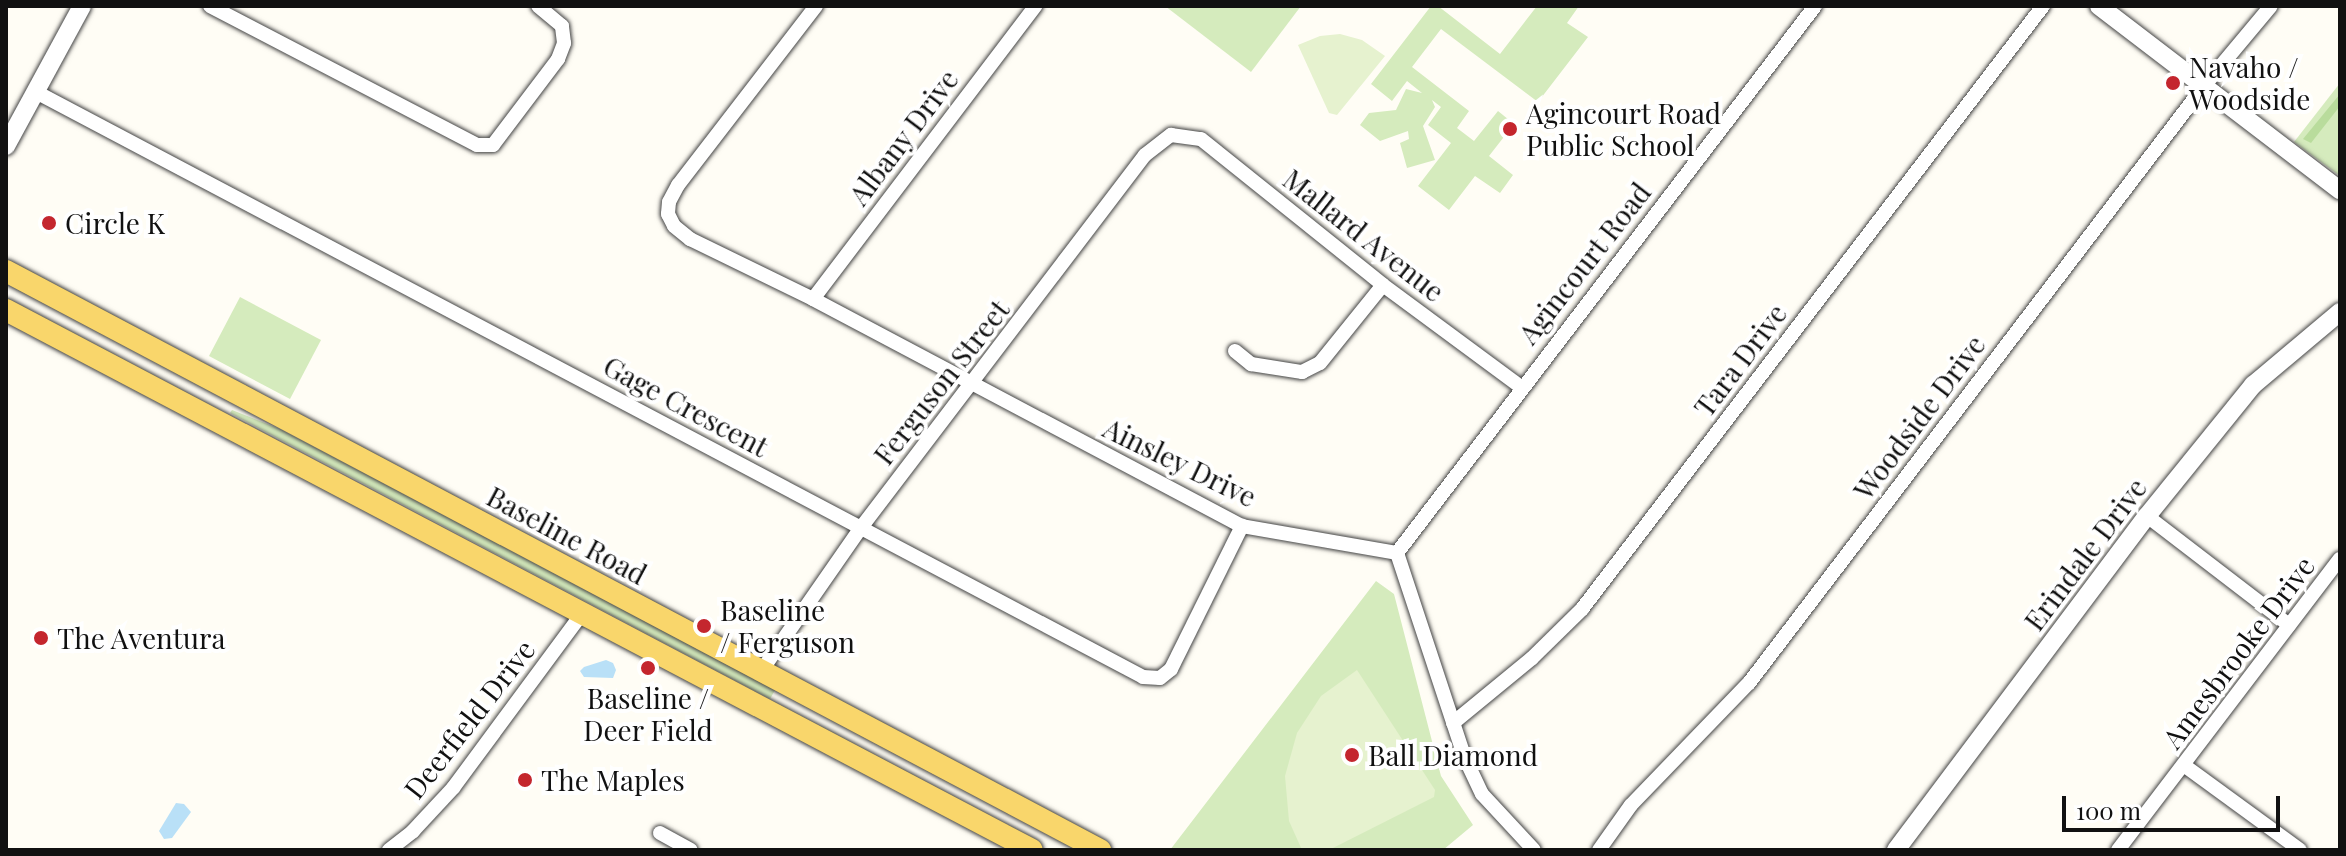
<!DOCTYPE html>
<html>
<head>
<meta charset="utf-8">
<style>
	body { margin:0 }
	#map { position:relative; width:2346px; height:856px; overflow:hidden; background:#fffdf5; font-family:"Playfair Display",serif }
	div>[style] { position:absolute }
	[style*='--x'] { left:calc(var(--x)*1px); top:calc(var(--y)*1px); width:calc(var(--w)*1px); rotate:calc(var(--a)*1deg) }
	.green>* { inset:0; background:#d5ebbd }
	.forest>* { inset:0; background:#b9dc9c }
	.pitch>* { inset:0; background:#e6f2cf }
	.water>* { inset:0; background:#b9e0f7 }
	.roads { filter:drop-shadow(0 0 2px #444) drop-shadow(0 0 2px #444) }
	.minor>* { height:14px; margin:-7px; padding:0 7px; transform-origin:7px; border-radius:7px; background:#fff }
	.tertiary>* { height:18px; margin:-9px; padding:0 9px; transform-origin:9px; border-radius:9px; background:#fff }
	.primary>* { height:22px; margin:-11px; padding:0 11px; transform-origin:11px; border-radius:11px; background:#f9d66b }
	.dots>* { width:22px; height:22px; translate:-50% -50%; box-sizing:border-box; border:4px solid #fff; border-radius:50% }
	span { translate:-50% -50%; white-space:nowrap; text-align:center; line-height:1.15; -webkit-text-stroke:8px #fff; paint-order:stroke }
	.poi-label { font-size:28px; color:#111 }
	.left { translate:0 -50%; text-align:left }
	.street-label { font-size:28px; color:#111 }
	.frame { position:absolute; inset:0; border:8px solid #111; pointer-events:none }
	.scale { position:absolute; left:2062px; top:796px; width:218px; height:36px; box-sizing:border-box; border:4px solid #111; border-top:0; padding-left:10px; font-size:24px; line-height:28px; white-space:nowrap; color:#111; -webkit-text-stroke:6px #fff; paint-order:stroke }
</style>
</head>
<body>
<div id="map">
	<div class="green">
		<div style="clip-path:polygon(1165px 6px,1301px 6px,1251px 72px)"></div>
		<div style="clip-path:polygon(1431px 6px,1438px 6px,1500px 54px,1537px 6px,1579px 6px,1567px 23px,1588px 37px,1538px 102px,1441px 29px,1412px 67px,1469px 111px,1457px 128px,1474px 141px,1498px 111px,1514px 124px,1489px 156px,1513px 175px,1500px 193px,1475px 176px,1449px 210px,1418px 186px,1451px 143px,1428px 125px,1441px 107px,1432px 100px,1435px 107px,1423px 126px,1435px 160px,1407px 168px,1400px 143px,1409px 139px,1408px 131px,1380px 141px,1360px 125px,1369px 113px,1396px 110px,1406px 89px,1422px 93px,1407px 81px,1392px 101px,1371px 84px)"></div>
		<div style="clip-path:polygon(2340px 83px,2340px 176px,2294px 142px)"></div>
		<div style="clip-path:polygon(240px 297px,321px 340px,290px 399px,209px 356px)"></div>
		<div style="clip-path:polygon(232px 410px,280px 429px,775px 690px,770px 699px,230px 413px)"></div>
		<div style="clip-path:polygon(1376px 581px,1394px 594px,1441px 776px,1473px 825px,1443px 850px,1170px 850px)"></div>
	</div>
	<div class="forest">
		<div style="clip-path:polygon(2340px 94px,2340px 106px,2311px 143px,2303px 139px)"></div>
	</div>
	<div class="pitch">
		<div style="clip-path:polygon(1340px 34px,1362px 40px,1385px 56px,1337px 115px,1329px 113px,1298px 45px,1320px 36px)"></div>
		<div style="clip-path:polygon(1357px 670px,1435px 790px,1434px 797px,1329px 850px,1302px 850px,1289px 821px,1285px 776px,1297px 733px,1321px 696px)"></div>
	</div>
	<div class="water">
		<div style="clip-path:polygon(606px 660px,613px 663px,616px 670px,613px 678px,584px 677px,580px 671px,584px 667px)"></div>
		<div style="clip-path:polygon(176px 803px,184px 804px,191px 812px,172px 838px,164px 839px,159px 831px)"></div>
	</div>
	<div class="roads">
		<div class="minor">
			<div style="--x:210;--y:6;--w:301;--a:27.5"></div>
			<div style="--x:477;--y:145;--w:16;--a:0"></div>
			<div style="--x:493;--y:145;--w:108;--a:-52.9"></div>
			<div style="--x:558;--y:59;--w:17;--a:-69"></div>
			<div style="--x:564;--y:43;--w:17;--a:-97"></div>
			<div style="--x:562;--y:26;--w:31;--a:-140"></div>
			<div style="--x:816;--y:6;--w:226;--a:127.6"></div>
			<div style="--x:678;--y:185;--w:19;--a:118"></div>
			<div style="--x:669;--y:202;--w:12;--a:95"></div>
			<div style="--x:668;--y:214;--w:13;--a:63"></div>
			<div style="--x:674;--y:226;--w:21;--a:39"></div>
			<div style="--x:690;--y:239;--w:137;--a:26"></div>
			<div style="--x:813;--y:299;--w:485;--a:27.9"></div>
			<div style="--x:1242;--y:526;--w:157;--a:9.9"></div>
			<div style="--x:36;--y:92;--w:1252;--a:27.85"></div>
			<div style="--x:1143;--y:677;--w:17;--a:3"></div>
			<div style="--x:1160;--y:678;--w:14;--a:-39"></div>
			<div style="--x:1171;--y:669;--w:160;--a:-63.6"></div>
			<div style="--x:813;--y:299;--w:368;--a:-52.8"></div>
			<div style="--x:1235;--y:351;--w:21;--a:39"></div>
			<div style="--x:1251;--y:364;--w:52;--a:8.9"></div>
			<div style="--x:1302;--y:372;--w:20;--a:-27"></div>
			<div style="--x:1320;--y:363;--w:100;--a:-51.1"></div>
			<div style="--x:2147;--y:516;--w:179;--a:37.5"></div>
			<div style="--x:1397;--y:553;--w:688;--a:-52.61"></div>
			<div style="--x:1397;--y:553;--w:214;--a:71.7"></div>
			<div style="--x:1464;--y:756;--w:42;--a:64.7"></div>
			<div style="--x:1482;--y:794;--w:76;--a:47.1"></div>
			<div style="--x:762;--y:670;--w:172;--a:-55.2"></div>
			<div style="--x:860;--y:529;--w:470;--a:-52.7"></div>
			<div style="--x:1145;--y:155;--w:33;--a:-38"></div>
			<div style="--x:1171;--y:135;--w:30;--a:8"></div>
			<div style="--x:1201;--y:139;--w:233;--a:38.7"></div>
			<div style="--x:1383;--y:285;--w:172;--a:36.5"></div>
			<div style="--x:1453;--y:723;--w:102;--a:-39.4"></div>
			<div style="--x:1532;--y:658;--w:70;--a:-44.4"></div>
			<div style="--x:1582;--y:609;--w:759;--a:-52.6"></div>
			<div style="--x:2185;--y:766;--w:142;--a:36.1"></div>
			<div style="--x:660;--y:833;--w:35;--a:29"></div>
			<div style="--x:389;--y:850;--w:31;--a:-38"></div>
			<div style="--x:413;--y:831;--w:59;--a:-47.1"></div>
			<div style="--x:453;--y:788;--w:219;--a:-53.5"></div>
			<div style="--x:1599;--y:850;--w:55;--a:-54.6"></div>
			<div style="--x:1631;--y:805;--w:170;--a:-46"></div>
			<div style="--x:1749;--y:683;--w:751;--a:-52.69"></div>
			<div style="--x:2204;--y:86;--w:104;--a:-50.1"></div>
			<div style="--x:2118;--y:850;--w:366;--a:-52.7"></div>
		</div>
		<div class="tertiary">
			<div style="--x:2099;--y:6;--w:303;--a:37.4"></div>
			<div style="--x:6;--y:146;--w:159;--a:-61.5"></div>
			<div style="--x:1896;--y:850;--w:418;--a:-53.1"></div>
			<div style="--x:2147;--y:516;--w:169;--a:-51"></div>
			<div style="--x:2253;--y:385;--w:114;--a:-40"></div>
		</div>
		<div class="primary">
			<div style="--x:6;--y:271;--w:1238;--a:27.89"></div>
			<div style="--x:6;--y:310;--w:1159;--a:27.76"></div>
		</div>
	</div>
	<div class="dots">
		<div style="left:2173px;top:83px;background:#c4262e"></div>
		<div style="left:1510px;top:129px;background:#c4262e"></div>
		<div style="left:49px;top:223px;background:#c4262e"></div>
		<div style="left:704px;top:626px;background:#c4262e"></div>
		<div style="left:41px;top:638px;background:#c4262e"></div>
		<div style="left:648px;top:668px;background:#c4262e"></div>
		<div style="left:1352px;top:755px;background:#c4262e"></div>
		<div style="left:525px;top:780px;background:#c4262e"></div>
	</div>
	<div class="poi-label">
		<span class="left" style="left:2189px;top:83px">Navaho /<br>Woodside</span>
		<span class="left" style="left:1526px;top:129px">Agincourt Road<br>Public School</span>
		<span class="left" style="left:65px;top:223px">Circle K</span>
		<span class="left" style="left:720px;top:626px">Baseline<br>/ Ferguson</span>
		<span class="left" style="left:57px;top:638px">The Aventura</span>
		<span style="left:648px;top:714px">Baseline /<br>Deer Field</span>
		<span class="left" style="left:1368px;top:755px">Ball Diamond</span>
		<span class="left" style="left:541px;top:780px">The Maples</span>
	</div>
	<div class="street-label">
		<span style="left:903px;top:137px;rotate:-53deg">Albany Drive</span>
		<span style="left:1364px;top:235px;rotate:38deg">Mallard Avenue</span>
		<span style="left:1584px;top:263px;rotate:-52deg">Agincourt Road</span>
		<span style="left:1740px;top:360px;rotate:-53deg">Tara Drive</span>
		<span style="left:941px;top:382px;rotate:-52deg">Ferguson Street</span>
		<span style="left:686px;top:406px;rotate:28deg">Gage Crescent</span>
		<span style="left:1919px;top:417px;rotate:-53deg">Woodside Drive</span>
		<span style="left:1180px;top:462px;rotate:26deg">Ainsley Drive</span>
		<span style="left:567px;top:535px;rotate:28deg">Baseline Road</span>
		<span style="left:2085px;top:554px;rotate:-53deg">Erindale Drive</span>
		<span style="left:2238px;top:652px;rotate:-53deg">Amesbrooke Drive</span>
		<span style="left:469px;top:719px;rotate:-52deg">Deerfield Drive</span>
	</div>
	<div class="frame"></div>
	<div class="scale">100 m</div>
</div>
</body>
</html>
